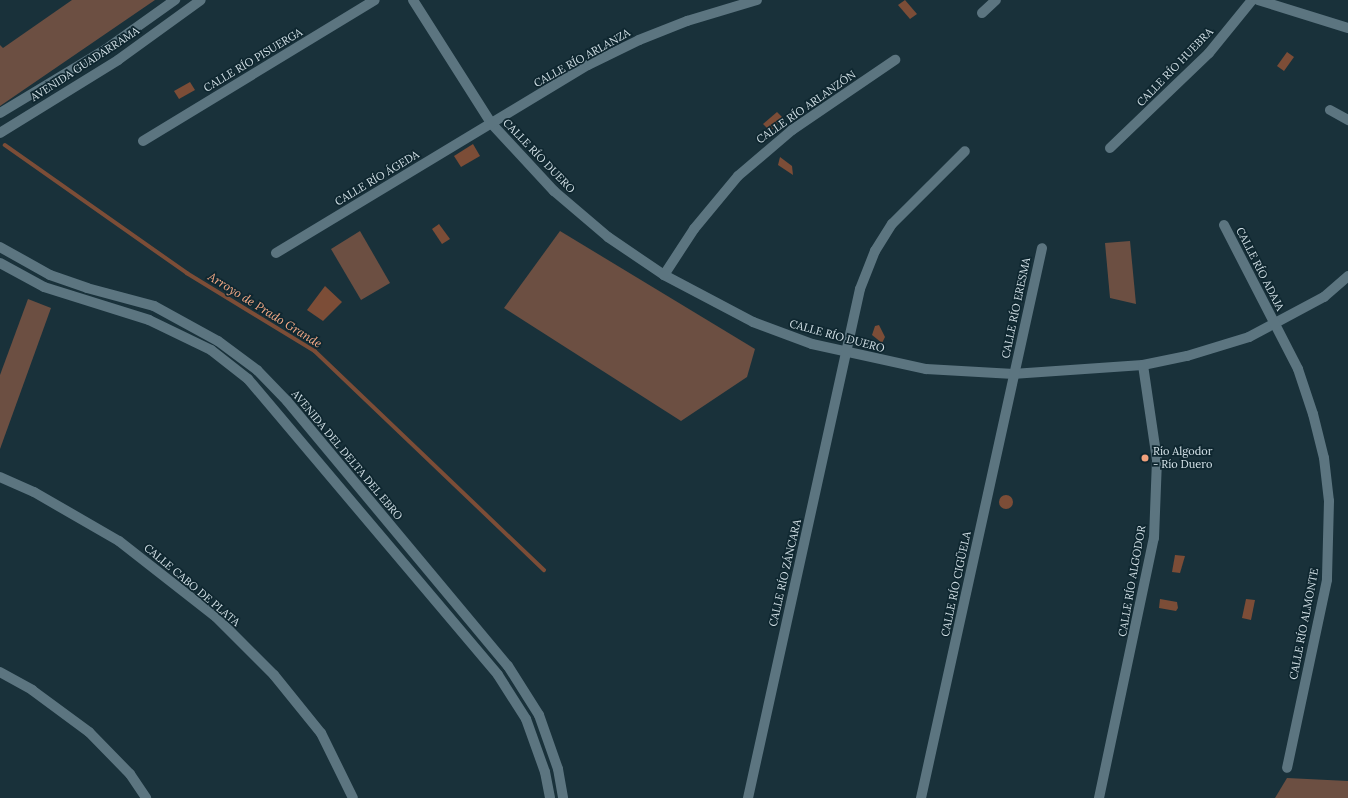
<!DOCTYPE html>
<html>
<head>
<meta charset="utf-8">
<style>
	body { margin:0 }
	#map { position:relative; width:1348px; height:798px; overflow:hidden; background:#19313a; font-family:Lora,serif }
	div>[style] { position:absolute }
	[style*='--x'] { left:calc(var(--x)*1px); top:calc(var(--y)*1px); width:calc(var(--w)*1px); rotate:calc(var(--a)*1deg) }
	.green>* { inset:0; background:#6c4f42 }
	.water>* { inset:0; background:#7c4d37 }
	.round { border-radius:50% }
	.stream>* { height:3.5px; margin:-1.75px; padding:0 1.75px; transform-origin:1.75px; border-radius:1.75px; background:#7c4d37 }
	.minor>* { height:10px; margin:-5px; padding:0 5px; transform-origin:5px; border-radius:5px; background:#5c7580 }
	.dots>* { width:11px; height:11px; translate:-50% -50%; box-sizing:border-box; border:2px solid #0f2730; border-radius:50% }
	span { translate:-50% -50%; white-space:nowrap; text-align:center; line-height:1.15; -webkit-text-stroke:3.5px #0f2730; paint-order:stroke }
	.street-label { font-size:11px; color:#d3e1e7 }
	.poi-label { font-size:11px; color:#d3e1e7 }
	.left { translate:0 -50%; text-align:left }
	.water-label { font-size:12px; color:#f8ac88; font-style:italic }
</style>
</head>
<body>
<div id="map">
	<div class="green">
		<div style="clip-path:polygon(72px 0,155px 0,0 106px,0 45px,3px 48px)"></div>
		<div style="clip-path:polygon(360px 231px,390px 283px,361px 300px,331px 249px)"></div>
		<div style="clip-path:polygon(560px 231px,755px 349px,747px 377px,681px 421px,504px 308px)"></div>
		<div style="clip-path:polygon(1130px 241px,1136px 304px,1110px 298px,1105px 243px)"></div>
		<div style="clip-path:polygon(28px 299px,51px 308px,0 449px,0 375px)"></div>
		<div style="clip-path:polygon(1287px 778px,1348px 781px,1348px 798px,1275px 798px)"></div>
	</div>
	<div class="water">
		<div style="clip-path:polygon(905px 0,917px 14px,910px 19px,898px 5px)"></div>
		<div style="clip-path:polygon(1287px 52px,1294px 57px,1284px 71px,1277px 66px)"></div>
		<div style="clip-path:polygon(190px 82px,195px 90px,179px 99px,174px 91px)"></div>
		<div style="clip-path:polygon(777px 112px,784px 119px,770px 131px,763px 124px)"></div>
		<div style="clip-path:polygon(473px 144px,480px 156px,461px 167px,454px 156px)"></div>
		<div style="clip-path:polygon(780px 157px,792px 166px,793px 175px,778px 165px)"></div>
		<div style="clip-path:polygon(439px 224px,450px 239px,442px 244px,432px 229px)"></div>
		<div style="clip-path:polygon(325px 286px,342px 302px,323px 321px,307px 310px)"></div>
		<div style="clip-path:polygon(879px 325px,885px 337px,882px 343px,872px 335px,875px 326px)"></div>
		<div class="round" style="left:999px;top:495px;width:14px;height:14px"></div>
		<div style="clip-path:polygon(1175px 555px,1185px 556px,1180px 573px,1172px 572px)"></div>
		<div style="clip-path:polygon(1160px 599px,1177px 602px,1178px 608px,1176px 611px,1159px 608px)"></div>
		<div style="clip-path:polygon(1246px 599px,1255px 600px,1251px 620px,1242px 618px)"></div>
	</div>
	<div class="stream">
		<div style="--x:5;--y:145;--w:223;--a:35.1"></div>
		<div style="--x:187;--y:273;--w:150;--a:31.4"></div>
		<div style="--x:315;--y:351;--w:317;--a:43.7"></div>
	</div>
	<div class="minor">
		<div style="--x:413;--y:0;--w:146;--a:57.6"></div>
		<div style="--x:491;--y:123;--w:93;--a:47.2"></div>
		<div style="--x:554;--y:191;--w:71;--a:40.4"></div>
		<div style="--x:608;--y:237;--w:68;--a:34.2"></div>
		<div style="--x:664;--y:275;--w:101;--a:27.8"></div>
		<div style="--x:753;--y:322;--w:63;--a:20.4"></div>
		<div style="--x:812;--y:344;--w:117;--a:12.4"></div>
		<div style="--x:926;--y:369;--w:88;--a:3.3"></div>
		<div style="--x:1014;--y:374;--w:129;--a:-4"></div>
		<div style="--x:1143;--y:365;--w:45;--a:-11.6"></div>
		<div style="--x:1187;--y:356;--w:65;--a:-17"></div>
		<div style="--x:1249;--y:337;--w:85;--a:-28.1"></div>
		<div style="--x:1324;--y:297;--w:32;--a:-41"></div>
		<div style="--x:1258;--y:0;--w:94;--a:17.3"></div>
		<div style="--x:982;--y:13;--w:19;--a:-43"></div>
		<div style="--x:1330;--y:110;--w:21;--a:29"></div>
		<div style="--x:0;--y:113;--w:124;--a:-31.1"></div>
		<div style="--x:106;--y:49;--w:85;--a:-35.4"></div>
		<div style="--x:0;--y:133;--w:139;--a:-31.7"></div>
		<div style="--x:118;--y:60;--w:102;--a:-35.9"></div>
		<div style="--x:143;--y:141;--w:271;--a:-31.3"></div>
		<div style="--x:1110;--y:148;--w:137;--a:-43.8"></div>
		<div style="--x:1209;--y:53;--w:68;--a:-50.9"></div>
		<div style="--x:1224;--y:225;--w:162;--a:62.8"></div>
		<div style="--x:1298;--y:369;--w:47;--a:71.6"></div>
		<div style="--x:1313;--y:414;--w:45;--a:76"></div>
		<div style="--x:1324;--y:458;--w:43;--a:83.4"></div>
		<div style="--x:1329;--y:501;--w:79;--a:91.5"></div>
		<div style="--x:1327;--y:580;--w:192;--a:102"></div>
		<div style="--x:0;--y:247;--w:57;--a:29.2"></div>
		<div style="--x:50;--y:275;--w:39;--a:19"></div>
		<div style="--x:87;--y:288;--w:69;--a:15"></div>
		<div style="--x:154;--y:306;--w:73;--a:28.7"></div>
		<div style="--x:218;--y:341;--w:49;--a:36.6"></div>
		<div style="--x:257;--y:370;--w:43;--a:45.9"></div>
		<div style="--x:287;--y:401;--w:345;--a:50.2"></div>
		<div style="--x:508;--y:666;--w:58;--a:57.7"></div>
		<div style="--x:539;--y:715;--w:57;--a:70.6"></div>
		<div style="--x:558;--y:769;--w:29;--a:80"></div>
		<div style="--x:276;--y:253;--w:364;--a:-31.1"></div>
		<div style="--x:588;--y:65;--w:57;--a:-26.1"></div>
		<div style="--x:639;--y:40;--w:52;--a:-21.6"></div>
		<div style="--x:687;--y:21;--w:73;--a:-16.7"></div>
		<div style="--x:0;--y:263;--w:50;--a:28.6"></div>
		<div style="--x:44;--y:287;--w:110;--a:17.4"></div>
		<div style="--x:149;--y:320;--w:69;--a:25.8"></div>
		<div style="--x:211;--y:350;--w:47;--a:38.1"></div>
		<div style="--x:248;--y:379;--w:387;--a:49.8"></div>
		<div style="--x:498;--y:675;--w:52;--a:57.5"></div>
		<div style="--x:526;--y:719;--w:56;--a:70.3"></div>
		<div style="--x:545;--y:772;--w:26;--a:79"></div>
		<div style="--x:664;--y:275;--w:55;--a:-56.9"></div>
		<div style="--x:694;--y:229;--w:69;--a:-50.3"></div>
		<div style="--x:738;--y:176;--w:71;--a:-40.4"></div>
		<div style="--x:792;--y:130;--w:125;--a:-34.2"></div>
		<div style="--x:0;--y:477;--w:37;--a:24"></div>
		<div style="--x:34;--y:492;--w:98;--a:30"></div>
		<div style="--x:119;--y:541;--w:123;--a:38.1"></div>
		<div style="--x:216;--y:617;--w:82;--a:45"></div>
		<div style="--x:274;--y:675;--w:75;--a:51"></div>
		<div style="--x:321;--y:733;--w:72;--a:63.8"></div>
		<div style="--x:0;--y:672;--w:37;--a:29"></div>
		<div style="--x:32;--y:690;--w:71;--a:36.4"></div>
		<div style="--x:89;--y:732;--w:59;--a:45.7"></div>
		<div style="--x:130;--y:774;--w:29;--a:56"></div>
		<div style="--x:748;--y:798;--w:521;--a:-77.59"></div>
		<div style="--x:860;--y:289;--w:41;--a:-68.5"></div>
		<div style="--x:875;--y:251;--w:32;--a:-58"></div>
		<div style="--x:892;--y:224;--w:103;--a:-45"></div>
		<div style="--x:921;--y:798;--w:563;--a:-77.59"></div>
		<div style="--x:1099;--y:798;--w:266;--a:-78.1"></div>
		<div style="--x:1154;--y:538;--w:78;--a:-87.8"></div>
		<div style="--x:1157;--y:460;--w:96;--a:-98.4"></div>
	</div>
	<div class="dots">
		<div style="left:1145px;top:458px;background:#f1a17c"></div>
	</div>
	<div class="street-label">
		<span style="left:582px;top:58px;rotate:-29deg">CALLE RÍO ARLANZA</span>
		<span style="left:253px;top:60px;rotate:-31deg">CALLE RÍO PISUERGA</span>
		<span style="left:85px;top:64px;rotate:-33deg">AVENIDA GUADARRAMA</span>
		<span style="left:1175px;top:67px;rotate:-46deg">CALLE RÍO HUEBRA</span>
		<span style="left:806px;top:107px;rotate:-35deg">CALLE RÍO ARLANZÓN</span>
		<span style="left:539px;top:156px;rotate:46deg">CALLE RÍO DUERO</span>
		<span style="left:377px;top:178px;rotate:-31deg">CALLE RÍO ÁGEDA</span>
		<span style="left:1260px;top:269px;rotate:63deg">CALLE RÍO ADAJA</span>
		<span style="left:1016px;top:308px;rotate:-78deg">CALLE RÍO ERESMA</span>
		<span style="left:837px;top:336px;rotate:15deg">CALLE RÍO DUERO</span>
		<span style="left:347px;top:455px;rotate:50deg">AVENIDA DEL DELTA DEL EBRO</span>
		<span style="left:785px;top:573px;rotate:-77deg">CALLE RÍO ZÁNCARA</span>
		<span style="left:1132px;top:581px;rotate:-80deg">CALLE RÍO ALGODOR</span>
		<span style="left:956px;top:584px;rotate:-78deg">CALLE RÍO CIGÜELA</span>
		<span style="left:192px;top:585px;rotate:40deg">CALLE CABO DE PLATA</span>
		<span style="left:1304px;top:624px;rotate:-79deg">CALLE RÍO ALMONTE</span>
	</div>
	<div class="poi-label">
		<span class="left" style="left:1153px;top:458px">Río Algodor<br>- Río Duero</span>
	</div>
	<div class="water-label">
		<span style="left:265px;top:310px;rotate:32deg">Arroyo de Prado Grande</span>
	</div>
</div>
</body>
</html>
